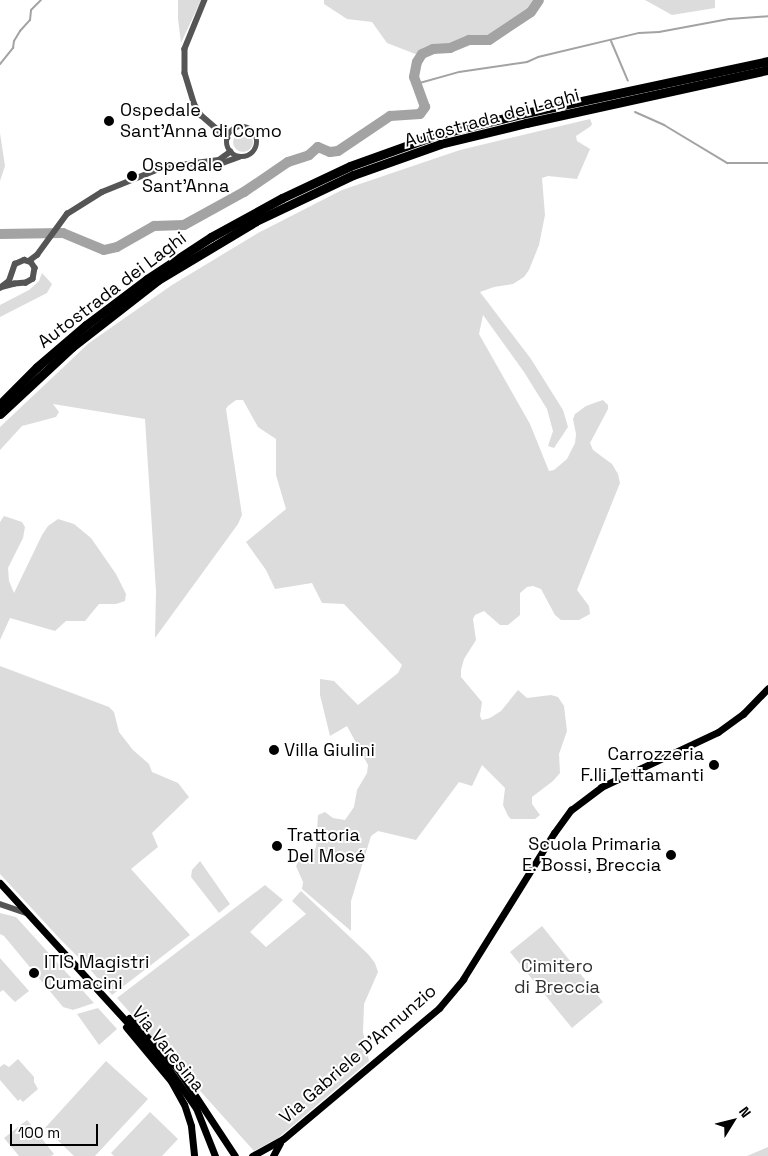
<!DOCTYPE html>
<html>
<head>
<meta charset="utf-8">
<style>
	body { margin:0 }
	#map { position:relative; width:768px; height:1156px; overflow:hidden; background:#fff; font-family:"Space Grotesk",sans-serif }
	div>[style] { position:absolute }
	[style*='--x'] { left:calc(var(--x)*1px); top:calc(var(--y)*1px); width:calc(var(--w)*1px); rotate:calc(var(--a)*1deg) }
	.green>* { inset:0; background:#dcdcdc }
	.round { border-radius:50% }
	.stream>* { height:2px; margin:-1px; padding:0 1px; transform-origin:1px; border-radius:1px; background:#a3a3a3 }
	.river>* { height:10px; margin:-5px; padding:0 5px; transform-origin:5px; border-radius:5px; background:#a3a3a3 }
	.minor>* { height:5.5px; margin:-2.75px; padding:0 2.75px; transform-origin:2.75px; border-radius:2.75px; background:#555 }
	.minor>.ring { margin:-2.75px; padding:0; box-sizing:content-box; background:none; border:5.5px solid #555; border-radius:50% }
	.major>* { height:7px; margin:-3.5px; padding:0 3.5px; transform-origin:3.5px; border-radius:3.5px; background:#000 }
	.highway>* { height:9px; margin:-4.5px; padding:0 4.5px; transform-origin:4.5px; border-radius:4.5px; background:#000 }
	.dots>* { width:14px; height:14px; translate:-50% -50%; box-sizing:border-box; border:2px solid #fff; border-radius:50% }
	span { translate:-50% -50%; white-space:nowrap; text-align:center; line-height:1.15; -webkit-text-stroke:4px #fff; paint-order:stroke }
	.poi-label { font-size:18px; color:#000 }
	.left { translate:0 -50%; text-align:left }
	.right { translate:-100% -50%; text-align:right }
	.street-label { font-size:18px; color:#000 }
	.park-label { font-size:18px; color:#333 }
	.north { position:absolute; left:708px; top:1096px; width:50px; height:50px; -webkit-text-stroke:4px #fff; paint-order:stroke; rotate:54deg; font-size:14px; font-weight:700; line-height:20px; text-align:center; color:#000 }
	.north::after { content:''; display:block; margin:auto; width:18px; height:22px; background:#000; clip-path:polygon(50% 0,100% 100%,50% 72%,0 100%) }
	.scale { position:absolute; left:10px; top:1124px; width:88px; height:22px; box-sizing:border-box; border:2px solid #000; border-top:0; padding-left:6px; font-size:15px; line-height:18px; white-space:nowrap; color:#000; -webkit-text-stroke:4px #fff; paint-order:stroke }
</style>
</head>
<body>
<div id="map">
	<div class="green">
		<div style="clip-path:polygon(178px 0,201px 0,181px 43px,178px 19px)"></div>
		<div style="clip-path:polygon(324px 0,534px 0,530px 8px,487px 38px,427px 49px,418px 55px,387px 43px,372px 22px,347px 19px,324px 4px)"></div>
		<div style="clip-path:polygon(645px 0,715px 0,715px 8px,672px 15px)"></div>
		<div style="clip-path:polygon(590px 119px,592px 124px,591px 126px,576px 136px,577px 141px,590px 149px,577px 179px,548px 176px,542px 178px,545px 215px,539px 245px,529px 270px,524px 277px,513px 284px,494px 287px,480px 292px,531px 359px,563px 410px,568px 427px,554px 448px,548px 446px,553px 431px,547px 409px,524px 372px,483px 315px,479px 334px,530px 424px,549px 471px,554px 470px,567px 459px,575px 443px,576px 434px,573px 419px,575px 414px,586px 406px,597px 402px,603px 400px,608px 405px,608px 409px,590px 443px,593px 450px,612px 464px,618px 474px,620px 483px,577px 590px,589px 606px,590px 614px,579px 620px,561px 620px,555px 615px,541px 589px,533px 586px,527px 587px,520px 593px,520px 615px,508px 625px,500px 625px,484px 611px,475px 615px,473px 619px,476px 640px,464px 659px,461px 670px,461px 677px,482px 702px,480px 716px,482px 720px,490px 718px,501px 711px,518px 690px,527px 698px,551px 695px,558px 697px,564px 706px,567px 731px,559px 754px,560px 773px,553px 781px,532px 797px,532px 804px,540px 815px,535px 819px,511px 819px,508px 816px,503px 805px,505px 788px,482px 765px,472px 786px,459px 782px,416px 840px,378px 831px,371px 836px,351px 901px,351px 931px,302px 889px,303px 882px,296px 866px,300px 859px,314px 851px,316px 847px,318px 815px,325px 812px,333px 818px,345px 820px,354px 807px,357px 790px,367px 773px,368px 765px,347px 726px,330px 736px,320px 695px,320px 679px,334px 681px,358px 705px,398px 673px,402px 665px,344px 604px,322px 603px,312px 583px,275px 589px,266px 570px,246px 542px,286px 509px,276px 475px,276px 439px,258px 427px,243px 400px,236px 400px,228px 406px,226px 409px,242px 515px,238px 524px,155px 638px,156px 591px,145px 419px,53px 404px,59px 412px,56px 417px,22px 426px,0 450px,0 427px,89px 343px,172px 285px,258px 233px,342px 190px,460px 150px)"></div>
		<div class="round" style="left:233px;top:132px;width:20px;height:20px"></div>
		<div style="clip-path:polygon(0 133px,5px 166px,0 181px)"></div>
		<div style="clip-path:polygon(42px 273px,52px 284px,47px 293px,0 317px,0 305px,29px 290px,39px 281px)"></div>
		<div style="clip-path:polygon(4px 516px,22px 522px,25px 527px,23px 538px,8px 568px,9px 581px,14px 593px,42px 535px,48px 526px,58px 519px,74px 524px,91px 538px,116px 574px,126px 594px,125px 601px,116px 604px,99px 604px,85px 621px,66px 621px,55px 631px,10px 618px,0 640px,0 522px)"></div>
		<div style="clip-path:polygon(0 666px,109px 707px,114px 712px,119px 732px,133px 750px,149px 764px,152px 772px,178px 783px,189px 797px,152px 833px,158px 847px,131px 869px,190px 935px,112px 995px,88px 967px,59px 938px,0 874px)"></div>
		<div style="clip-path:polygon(200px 861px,230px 904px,219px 913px,191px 877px,192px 870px)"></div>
		<div style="clip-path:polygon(265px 885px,283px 900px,250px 932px,266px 947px,306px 914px,292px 901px,301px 891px,368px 954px,375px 963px,378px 972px,364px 1004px,363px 1032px,369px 1061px,278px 1138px,254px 1151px,117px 998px)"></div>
		<div style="clip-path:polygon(0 913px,16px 917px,94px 1003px,73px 1010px,63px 1007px,4px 936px,0 934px)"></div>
		<div style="clip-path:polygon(542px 926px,603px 1002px,572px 1028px,510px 952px)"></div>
		<div style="clip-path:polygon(0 958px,29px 991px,15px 1002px,3px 990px,0 992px)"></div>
		<div style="clip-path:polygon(98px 1008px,117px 1029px,99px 1045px,77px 1014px)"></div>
		<div style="clip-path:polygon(18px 1059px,34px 1077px,34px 1082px,38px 1089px,23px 1102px,20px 1099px,18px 1101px,0 1080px,0 1067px,4px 1064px,9px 1067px)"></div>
		<div style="clip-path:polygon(106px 1061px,148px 1099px,95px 1156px,74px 1156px,45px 1128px)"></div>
		<div style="clip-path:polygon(150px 1112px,178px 1139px,162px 1156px,114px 1156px,111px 1153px)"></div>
		<div style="clip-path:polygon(27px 1120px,54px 1154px,51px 1156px,19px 1156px,4px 1138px)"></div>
		<div style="clip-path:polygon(768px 1147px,768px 1156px,747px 1156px)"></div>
	</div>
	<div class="stream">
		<div style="--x:611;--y:41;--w:43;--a:67"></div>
		<div style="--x:0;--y:64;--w:21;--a:-51"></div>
		<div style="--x:13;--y:48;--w:7;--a:-82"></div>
		<div style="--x:14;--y:41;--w:12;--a:-59"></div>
		<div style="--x:20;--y:31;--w:15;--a:-48"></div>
		<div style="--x:30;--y:20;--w:10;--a:-84"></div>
		<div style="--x:31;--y:10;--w:14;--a:-45"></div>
		<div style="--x:416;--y:84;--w:45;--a:-15.6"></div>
		<div style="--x:459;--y:72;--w:69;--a:-8.4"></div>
		<div style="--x:527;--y:62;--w:12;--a:-24"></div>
		<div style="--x:538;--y:57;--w:104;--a:-13.4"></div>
		<div style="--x:639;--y:33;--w:20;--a:-3"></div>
		<div style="--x:659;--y:32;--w:71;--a:-10.5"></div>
		<div style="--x:729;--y:19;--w:39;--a:-4"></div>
		<div style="--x:635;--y:112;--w:32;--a:24"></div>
		<div style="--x:664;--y:125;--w:74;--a:31.1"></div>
		<div style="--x:727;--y:163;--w:41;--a:0"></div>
	</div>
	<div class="river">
		<div style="--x:0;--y:234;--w:63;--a:-0.9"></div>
		<div style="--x:63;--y:233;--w:44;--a:22.5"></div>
		<div style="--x:104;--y:250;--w:13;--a:-13"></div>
		<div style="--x:117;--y:247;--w:43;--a:-29.6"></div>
		<div style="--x:154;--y:226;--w:30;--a:-2"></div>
		<div style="--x:184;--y:225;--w:68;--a:-28.8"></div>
		<div style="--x:244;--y:192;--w:53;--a:-34.3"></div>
		<div style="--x:288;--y:162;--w:22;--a:-18"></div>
		<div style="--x:309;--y:155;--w:12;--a:-42"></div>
		<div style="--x:318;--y:147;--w:13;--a:23"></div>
		<div style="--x:330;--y:152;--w:8;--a:-7"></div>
		<div style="--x:338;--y:151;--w:63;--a:-33.9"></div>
		<div style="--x:390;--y:116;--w:30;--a:-4"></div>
		<div style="--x:420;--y:114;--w:9;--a:-54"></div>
		<div style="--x:425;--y:107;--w:32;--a:-110"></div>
		<div style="--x:414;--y:77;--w:15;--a:-79"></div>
		<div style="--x:417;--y:62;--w:9;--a:-58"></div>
		<div style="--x:422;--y:54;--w:12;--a:-24"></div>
		<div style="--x:433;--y:49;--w:17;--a:-3"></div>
		<div style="--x:450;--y:48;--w:21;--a:-23"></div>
		<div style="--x:469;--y:40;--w:20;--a:0"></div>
		<div style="--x:489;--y:40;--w:50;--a:-33.7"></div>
		<div style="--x:531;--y:12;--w:14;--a:-56"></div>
	</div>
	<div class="minor">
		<div style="--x:205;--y:0;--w:53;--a:112.2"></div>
		<div style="--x:185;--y:49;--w:24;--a:90"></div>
		<div style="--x:185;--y:73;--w:31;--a:73"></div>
		<div style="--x:194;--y:103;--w:14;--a:60"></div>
		<div style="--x:201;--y:115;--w:35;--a:41"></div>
		<div class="ring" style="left:227px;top:127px;width:24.5px;height:24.5px"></div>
		<div style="--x:217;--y:165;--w:23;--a:-20"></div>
		<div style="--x:24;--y:260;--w:7;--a:16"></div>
		<div style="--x:31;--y:262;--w:7;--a:56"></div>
		<div style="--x:35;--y:268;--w:11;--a:100"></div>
		<div style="--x:33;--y:279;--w:8;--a:150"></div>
		<div style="--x:26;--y:283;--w:11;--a:175"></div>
		<div style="--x:15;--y:284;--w:16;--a:165"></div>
		<div style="--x:0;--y:288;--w:11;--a:-38"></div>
		<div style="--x:9;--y:281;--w:18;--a:-71"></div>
		<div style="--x:15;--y:264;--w:10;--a:-24"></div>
		<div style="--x:29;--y:261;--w:10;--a:-37"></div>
		<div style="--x:37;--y:255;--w:51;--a:-53.8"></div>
		<div style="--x:67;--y:214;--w:41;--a:-32.2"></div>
		<div style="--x:102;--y:192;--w:67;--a:-22"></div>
		<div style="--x:164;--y:167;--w:55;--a:-7.3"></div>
		<div style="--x:219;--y:160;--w:14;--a:-36"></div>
		<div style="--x:0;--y:904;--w:28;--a:19"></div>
	</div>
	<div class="major">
		<div style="--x:0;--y:883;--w:246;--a:47.6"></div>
		<div style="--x:166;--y:1065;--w:52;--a:55.1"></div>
		<div style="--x:196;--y:1108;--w:52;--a:68.4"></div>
		<div style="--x:129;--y:1018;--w:69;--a:46.2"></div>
		<div style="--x:177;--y:1068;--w:105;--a:56.6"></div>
		<div style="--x:126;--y:1027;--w:70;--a:50.2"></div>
		<div style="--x:171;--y:1081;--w:26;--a:61"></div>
		<div style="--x:184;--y:1104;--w:23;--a:72"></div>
		<div style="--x:191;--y:1126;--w:30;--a:84"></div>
		<div style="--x:252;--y:1156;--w:35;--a:-29"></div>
		<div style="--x:283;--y:1139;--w:204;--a:-40"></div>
		<div style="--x:439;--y:1008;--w:38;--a:-50"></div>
		<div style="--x:463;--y:979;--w:172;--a:-58.1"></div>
		<div style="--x:554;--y:833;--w:29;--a:-54"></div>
		<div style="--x:571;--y:810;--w:38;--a:-37"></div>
		<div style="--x:601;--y:787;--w:129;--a:-25.2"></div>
		<div style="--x:718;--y:732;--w:31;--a:-36"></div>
		<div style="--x:743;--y:714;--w:36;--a:-46"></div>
		<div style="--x:273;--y:1156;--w:15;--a:-62"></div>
	</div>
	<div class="highway">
		<div style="--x:0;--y:404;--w:52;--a:-45"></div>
		<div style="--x:37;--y:367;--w:65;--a:-40.6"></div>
		<div style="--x:86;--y:325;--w:76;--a:-37"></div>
		<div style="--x:147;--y:279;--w:77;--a:-33.3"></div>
		<div style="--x:211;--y:237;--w:81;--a:-28.8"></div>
		<div style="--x:282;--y:198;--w:75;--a:-25.2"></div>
		<div style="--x:350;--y:166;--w:91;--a:-19.8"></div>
		<div style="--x:436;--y:135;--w:88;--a:-13.9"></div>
		<div style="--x:521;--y:114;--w:253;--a:-12.1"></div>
		<div style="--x:0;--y:414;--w:98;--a:-42.9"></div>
		<div style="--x:72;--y:347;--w:109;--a:-37.9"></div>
		<div style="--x:158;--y:280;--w:114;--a:-31"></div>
		<div style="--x:256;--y:221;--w:107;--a:-25.4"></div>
		<div style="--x:353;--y:175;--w:92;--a:-19.6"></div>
		<div style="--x:440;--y:144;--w:89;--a:-13.7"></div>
		<div style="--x:526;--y:123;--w:248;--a:-12.4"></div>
	</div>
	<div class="dots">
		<div style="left:109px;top:121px;background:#000"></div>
		<div style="left:132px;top:176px;background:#000"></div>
		<div style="left:274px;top:750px;background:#000"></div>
		<div style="left:714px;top:765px;background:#000"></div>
		<div style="left:277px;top:846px;background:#000"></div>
		<div style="left:671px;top:855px;background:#000"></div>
		<div style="left:34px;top:973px;background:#000"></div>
	</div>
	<div class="poi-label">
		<span class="left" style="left:120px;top:121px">Ospedale<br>Sant'Anna di Como</span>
		<span class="left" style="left:142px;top:176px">Ospedale<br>Sant'Anna</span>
		<span class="left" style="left:284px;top:750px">Villa Giulini</span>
		<span class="right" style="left:704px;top:765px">Carrozzeria<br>F.lli Tettamanti</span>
		<span class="left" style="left:287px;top:846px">Trattoria<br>Del Mosé</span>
		<span class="right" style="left:661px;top:855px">Scuola Primaria<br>E. Bossi, Breccia</span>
		<span class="left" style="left:44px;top:973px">ITIS Magistri<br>Cumacini</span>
	</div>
	<div class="street-label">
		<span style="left:492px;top:118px;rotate:-15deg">Autostrada dei Laghi</span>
		<span style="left:112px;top:290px;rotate:-37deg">Autostrada dei Laghi</span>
		<span style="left:168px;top:1049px;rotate:51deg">Via Varesina</span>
		<span style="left:358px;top:1054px;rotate:-41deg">Via Gabriele D'Annunzio</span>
	</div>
	<div class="park-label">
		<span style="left:557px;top:977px">Cimitero<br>di Breccia</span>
	</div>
	<div class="north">N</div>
	<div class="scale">100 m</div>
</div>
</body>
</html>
